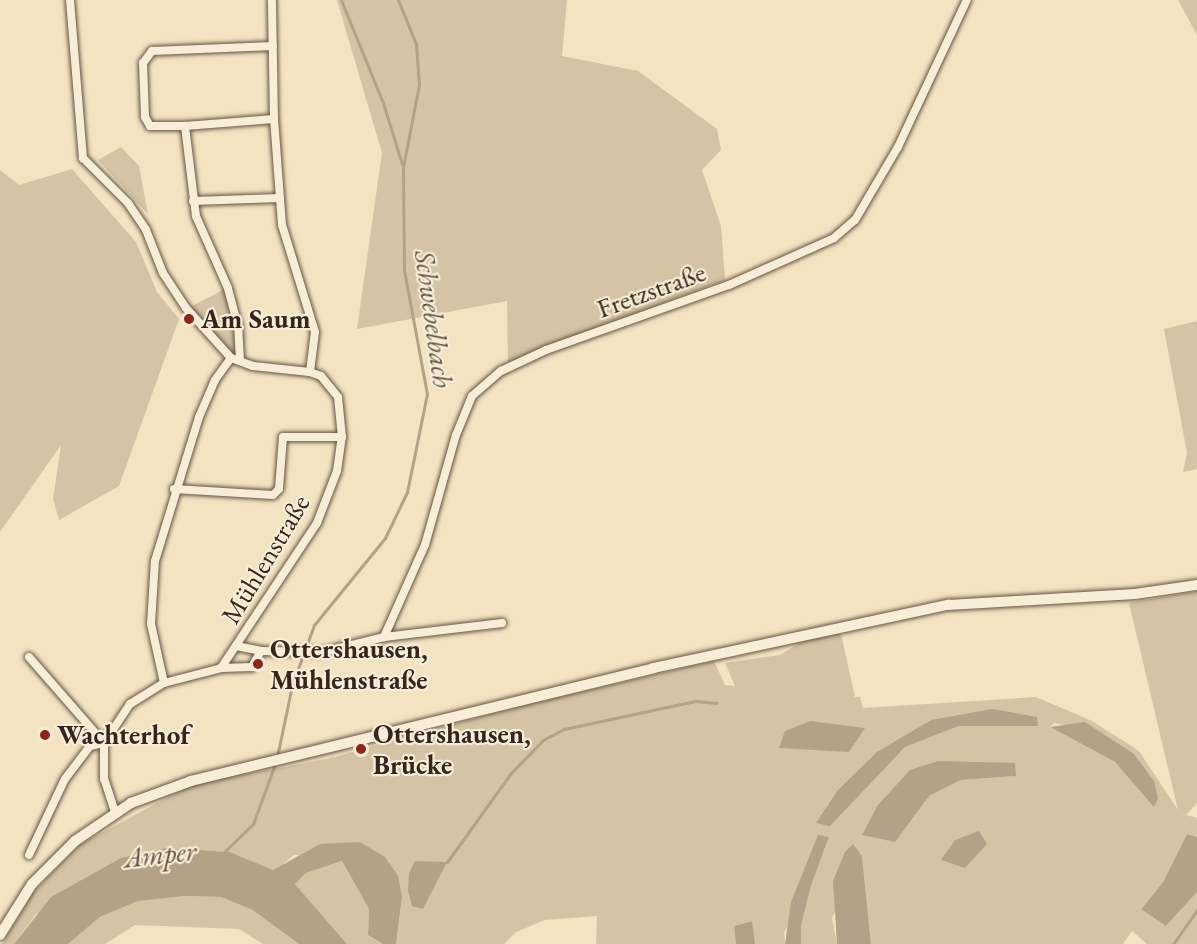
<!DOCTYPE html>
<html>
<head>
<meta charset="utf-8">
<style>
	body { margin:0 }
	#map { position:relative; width:1197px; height:944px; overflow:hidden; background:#f4e3c0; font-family:"EB Garamond",serif }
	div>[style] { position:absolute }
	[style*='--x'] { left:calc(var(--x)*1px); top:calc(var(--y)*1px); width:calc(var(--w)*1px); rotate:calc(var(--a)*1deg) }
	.green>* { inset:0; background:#d4c3a4 }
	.water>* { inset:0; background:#b3a288 }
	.stream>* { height:3px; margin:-1.5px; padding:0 1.5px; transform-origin:1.5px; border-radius:1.5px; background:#b3a288 }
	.roads { filter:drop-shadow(0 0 2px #655445) drop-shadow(0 0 2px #655445) }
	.minor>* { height:8px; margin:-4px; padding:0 4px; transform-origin:4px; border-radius:4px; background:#f8edd6 }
	.secondary>* { height:10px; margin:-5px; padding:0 5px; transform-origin:5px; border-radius:5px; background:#f8edd6 }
	.dots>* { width:16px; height:16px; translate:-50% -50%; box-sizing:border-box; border:3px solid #f8edd6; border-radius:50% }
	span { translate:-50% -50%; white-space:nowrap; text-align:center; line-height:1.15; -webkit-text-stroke:4.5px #f8edd6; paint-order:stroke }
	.street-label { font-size:27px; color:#35251c }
	.poi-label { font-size:27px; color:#35251c; font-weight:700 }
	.left { translate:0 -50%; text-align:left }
	.water-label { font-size:28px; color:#615142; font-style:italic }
</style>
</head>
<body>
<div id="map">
	<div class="green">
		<div style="clip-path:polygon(337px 0,567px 0,562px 56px,638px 71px,717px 129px,721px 150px,702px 170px,721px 226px,725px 280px,508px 362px,507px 301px,357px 329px,382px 153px)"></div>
		<div style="clip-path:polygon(1178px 0,1197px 0,1197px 35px)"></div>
		<div style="clip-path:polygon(121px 147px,139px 166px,148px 214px,98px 160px)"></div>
		<div style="clip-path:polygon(72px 169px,136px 242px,157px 292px,179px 319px,119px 486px,59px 520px,53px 499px,61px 445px,0 532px,0 170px,19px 185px)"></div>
		<div style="clip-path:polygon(227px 288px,237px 327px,239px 359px,232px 356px,190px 307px)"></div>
		<div style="clip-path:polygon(1197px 321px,1197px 469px,1183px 472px,1187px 453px,1164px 329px)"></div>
		<div style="clip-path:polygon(evenodd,1197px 591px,1197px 803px,1186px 815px,1197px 818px,1197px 837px,1187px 834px,1163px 882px,1141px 908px,1166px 926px,1197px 892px,1197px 944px,1147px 944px,1132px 931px,1123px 944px,871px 944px,862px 856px,832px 918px,837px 944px,801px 944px,801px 926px,811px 886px,829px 838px,784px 933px,785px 944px,755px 944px,751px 921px,734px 926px,736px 944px,596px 944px,597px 916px,545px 920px,516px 932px,504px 944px,396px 944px,402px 897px,385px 857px,294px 855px,274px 871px,230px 852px,167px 848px,36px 914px,14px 944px,2px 944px,33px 893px,81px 844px,193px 784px,327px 759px,533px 703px,714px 661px,725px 685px,735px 686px,725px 663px,780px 655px,803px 641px,841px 634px,855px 697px,860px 697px,863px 708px,1036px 697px,1092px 721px,1139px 751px,1178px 810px,1129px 603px,1197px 591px,1037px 717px,1037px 726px,959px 726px,905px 747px,867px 784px,816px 823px,837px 791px,930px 720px,1037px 717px,1197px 591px,1054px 723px,1069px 726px,1154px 781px,1154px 806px,1115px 762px,1050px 727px,1054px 723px,1197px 591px,938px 761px,1016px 776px,961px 780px,929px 796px,938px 761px)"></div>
		<div style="clip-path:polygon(342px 861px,369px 909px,368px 935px,383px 944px,347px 944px,295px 884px,306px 873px)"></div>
		<div style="clip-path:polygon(186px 896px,221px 897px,254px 910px,299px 944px,263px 944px,239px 929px,135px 925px,105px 944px,68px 944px,100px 917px,138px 901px)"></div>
	</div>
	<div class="water">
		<div style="clip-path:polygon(992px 709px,1037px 717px,1038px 726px,959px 726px,905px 747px,830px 826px,816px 823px,837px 791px,877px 752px,931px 720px)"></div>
		<div style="clip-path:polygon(810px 721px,865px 728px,849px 752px,779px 748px,785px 731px)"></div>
		<div style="clip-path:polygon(1085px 722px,1134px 754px,1154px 781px,1158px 798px,1154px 807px,1115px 762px,1050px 727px)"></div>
		<div style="clip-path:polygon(938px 761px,1015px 763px,1016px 776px,961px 780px,929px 796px,895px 842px,862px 835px,878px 805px,910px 770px)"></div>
		<div style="clip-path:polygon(979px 831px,987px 844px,965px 868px,941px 860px,955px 840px)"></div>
		<div style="clip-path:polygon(1187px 834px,1197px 837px,1197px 892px,1166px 926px,1141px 909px,1163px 882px)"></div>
		<div style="clip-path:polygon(818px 835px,829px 837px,811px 886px,801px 926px,801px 944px,785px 944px,791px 902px)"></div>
		<div style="clip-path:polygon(360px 842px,385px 857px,398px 876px,402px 897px,396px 944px,383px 944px,368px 935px,369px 909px,342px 861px,306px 873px,295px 884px,347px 944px,299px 944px,253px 910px,221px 897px,186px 896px,138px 901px,100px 917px,68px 944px,14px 944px,51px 897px,121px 858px,167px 848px,230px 852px,273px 870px,320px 844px)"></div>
		<div style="clip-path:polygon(853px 844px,862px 856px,871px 944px,837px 944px,833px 881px,845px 852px)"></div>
		<div style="clip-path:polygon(415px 861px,447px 862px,423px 909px,412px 906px,408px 891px,409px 873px)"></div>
		<div style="clip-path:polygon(752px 921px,755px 944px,736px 944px,734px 926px)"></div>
	</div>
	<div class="stream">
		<div style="--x:341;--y:0;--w:111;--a:67.8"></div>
		<div style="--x:383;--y:103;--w:64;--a:72.7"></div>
		<div style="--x:277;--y:757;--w:74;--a:-78.2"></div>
		<div style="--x:292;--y:685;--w:64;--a:-69.9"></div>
		<div style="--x:314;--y:625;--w:112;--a:-50.8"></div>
		<div style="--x:385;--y:538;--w:51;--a:-64.4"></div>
		<div style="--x:407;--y:492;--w:100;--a:-78.5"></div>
		<div style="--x:427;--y:394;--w:126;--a:-100.5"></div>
		<div style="--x:404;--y:270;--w:103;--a:-90.6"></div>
		<div style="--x:403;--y:167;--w:84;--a:-79"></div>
		<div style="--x:419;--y:85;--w:41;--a:-94.2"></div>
		<div style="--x:416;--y:44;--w:48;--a:-112.2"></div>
		<div style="--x:222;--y:854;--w:43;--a:-44.1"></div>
		<div style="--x:253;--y:824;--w:64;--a:-69.9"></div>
		<div style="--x:447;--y:862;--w:110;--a:-54.3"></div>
		<div style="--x:511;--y:773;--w:46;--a:-45.9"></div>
		<div style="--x:543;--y:740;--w:24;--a:-28"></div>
		<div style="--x:564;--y:729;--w:134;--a:-12.1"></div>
		<div style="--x:695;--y:701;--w:22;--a:5"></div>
		<div style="--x:1173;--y:944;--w:42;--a:-54.8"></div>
	</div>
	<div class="roads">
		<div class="minor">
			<div style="--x:70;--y:0;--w:159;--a:85.3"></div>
			<div style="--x:83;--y:158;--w:64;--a:45"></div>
			<div style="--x:128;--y:203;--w:32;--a:56"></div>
			<div style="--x:146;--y:230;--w:46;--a:68.4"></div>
			<div style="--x:163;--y:273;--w:42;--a:56.7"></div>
			<div style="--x:186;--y:308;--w:67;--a:48"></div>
			<div style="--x:231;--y:358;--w:23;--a:20"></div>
			<div style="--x:253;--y:366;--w:57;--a:6"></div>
			<div style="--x:185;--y:126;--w:89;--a:-4.5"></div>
			<div style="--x:193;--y:201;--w:87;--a:-2"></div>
			<div style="--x:240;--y:361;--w:35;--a:-93"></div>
			<div style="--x:238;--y:326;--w:39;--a:-105"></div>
			<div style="--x:228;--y:288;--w:79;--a:-114"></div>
			<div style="--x:196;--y:216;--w:91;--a:-97"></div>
			<div style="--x:185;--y:126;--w:35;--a:180"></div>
			<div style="--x:150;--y:126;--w:10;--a:-119"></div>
			<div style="--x:145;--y:117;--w:54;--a:-92.1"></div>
			<div style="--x:143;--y:63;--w:15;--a:-53"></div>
			<div style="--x:152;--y:51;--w:121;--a:-2.4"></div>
			<div style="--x:174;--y:489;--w:99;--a:3.5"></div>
			<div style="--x:273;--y:495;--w:8;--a:-45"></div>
			<div style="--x:279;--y:489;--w:52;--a:-85.6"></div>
			<div style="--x:283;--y:437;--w:59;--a:0"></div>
			<div style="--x:384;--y:637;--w:101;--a:-66"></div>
			<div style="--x:425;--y:545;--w:114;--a:-74.3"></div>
			<div style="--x:456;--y:435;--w:42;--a:-67.7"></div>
			<div style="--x:472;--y:396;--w:38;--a:-41"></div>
			<div style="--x:501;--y:371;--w:50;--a:-25"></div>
			<div style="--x:546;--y:350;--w:194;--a:-19.6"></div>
			<div style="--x:729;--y:285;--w:115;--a:-24.1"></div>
			<div style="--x:834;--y:238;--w:28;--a:-41"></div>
			<div style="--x:855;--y:220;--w:85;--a:-59.5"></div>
			<div style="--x:898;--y:147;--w:162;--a:-64.9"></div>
			<div style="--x:236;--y:646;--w:25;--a:11"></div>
			<div style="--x:261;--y:651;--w:63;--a:0.9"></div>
			<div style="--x:324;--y:652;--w:62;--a:-14"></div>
			<div style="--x:384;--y:637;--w:119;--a:-6.8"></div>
			<div style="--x:29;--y:657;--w:114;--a:48.9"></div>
			<div style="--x:221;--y:668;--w:174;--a:-56.5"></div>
			<div style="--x:317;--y:523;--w:56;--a:-69"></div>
			<div style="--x:337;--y:471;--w:34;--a:-82"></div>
			<div style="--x:342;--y:437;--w:40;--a:-95.7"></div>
			<div style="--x:338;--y:397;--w:27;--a:-129"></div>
			<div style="--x:321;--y:376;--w:12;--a:-160"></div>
			<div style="--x:310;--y:372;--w:40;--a:-82.9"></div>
			<div style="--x:315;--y:332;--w:112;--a:-107.1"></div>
			<div style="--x:282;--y:225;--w:106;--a:-94.3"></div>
			<div style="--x:274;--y:119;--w:119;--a:-91"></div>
			<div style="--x:164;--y:683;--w:60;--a:-102.4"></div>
			<div style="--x:151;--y:624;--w:63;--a:-86.4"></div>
			<div style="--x:155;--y:561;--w:151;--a:-73"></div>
			<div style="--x:199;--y:417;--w:40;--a:-66.6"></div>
			<div style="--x:215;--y:380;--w:27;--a:-54"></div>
			<div style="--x:115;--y:812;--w:35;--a:-108"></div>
			<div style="--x:104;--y:779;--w:36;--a:-90"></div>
			<div style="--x:104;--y:743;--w:47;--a:-56.3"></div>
			<div style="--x:130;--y:704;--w:40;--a:-32"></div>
			<div style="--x:164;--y:683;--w:59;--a:-14.7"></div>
			<div style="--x:221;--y:668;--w:31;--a:-2"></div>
			<div style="--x:252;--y:667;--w:18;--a:-61"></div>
			<div style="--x:29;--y:855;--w:84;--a:-64.7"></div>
			<div style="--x:65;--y:779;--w:41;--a:-52.9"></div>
			<div style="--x:90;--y:746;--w:14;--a:-12"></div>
		</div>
		<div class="secondary">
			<div style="--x:0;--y:935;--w:60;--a:-57.9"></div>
			<div style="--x:32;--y:884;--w:61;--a:-45"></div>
			<div style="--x:75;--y:841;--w:68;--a:-34.2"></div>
			<div style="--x:131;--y:803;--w:64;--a:-20.1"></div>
			<div style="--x:191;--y:781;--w:476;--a:-13.7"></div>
			<div style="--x:653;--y:668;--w:302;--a:-12.1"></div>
			<div style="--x:948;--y:605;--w:187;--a:-3.4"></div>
			<div style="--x:1135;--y:594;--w:63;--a:-8.3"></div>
		</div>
	</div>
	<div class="dots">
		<div style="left:189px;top:319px;background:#8f2418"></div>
		<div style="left:258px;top:664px;background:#8f2418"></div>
		<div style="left:45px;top:735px;background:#8f2418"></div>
		<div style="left:361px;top:749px;background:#8f2418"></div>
	</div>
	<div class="street-label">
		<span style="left:651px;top:290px;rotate:-20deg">Fretzstraße</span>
		<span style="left:265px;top:559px;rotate:-59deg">Mühlenstraße</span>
	</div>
	<div class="poi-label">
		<span class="left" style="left:201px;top:319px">Am Saum</span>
		<span class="left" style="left:270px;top:664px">Ottershausen,<br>Mühlenstraße</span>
		<span class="left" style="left:373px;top:749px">Ottershausen,<br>Brücke</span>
		<span class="left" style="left:57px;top:735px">Wachterhof</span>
	</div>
	<div class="water-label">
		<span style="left:434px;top:319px;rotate:82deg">Schwebelbach</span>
		<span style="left:160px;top:854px;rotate:-6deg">Amper</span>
	</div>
</div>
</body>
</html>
